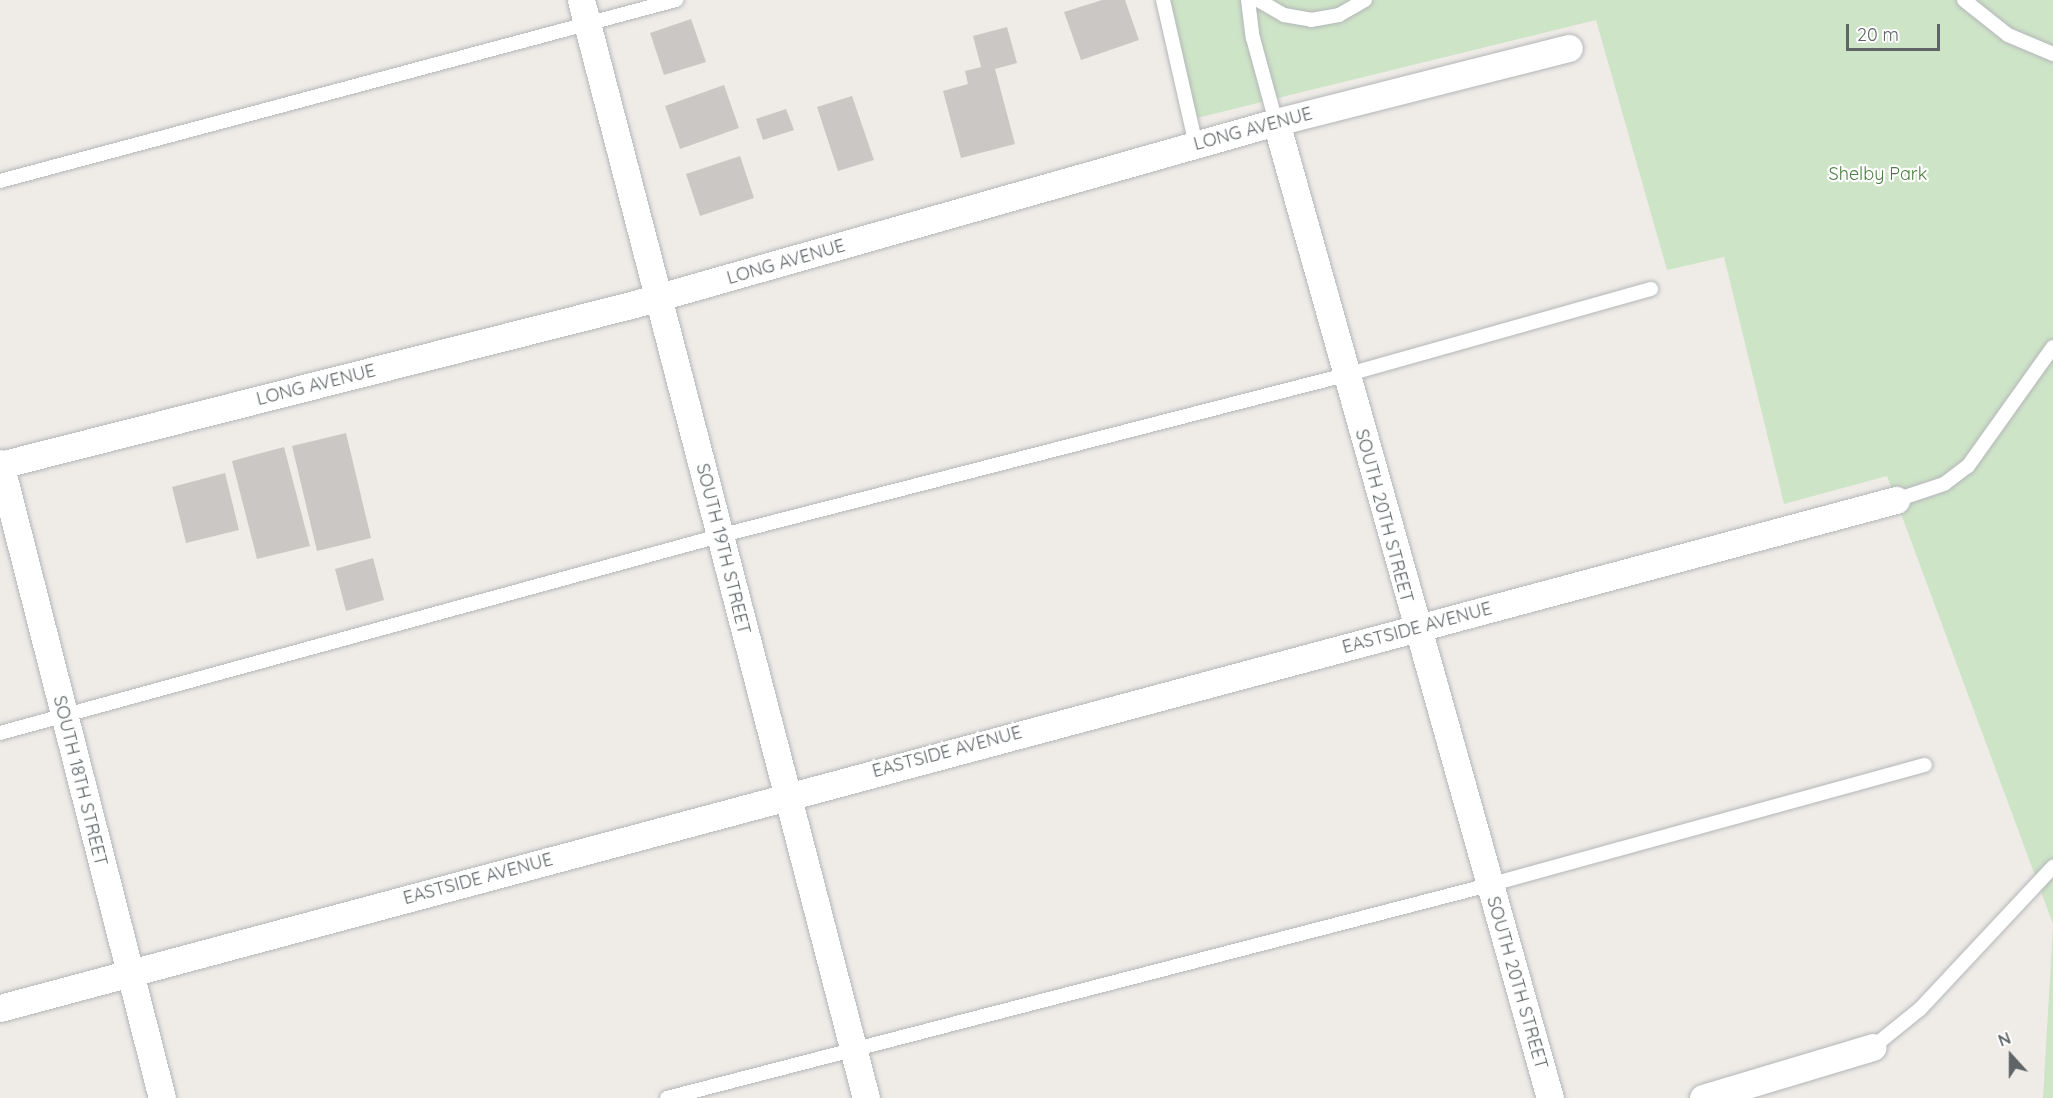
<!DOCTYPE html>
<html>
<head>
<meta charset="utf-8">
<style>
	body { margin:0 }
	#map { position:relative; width:2053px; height:1098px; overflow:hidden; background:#efece8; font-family:Quicksand,sans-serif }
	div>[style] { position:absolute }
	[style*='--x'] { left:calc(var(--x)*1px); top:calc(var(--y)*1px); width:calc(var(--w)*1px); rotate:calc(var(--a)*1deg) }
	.green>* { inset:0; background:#cee4c7 }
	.building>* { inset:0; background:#cbc7c4 }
	.roads { filter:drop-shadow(0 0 2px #b3b6b8) drop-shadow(0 0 2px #b3b6b8) }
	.service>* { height:14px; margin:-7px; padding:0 7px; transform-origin:7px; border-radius:7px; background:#fff }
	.minor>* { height:27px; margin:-13.5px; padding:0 13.5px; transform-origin:13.5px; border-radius:13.5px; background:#fff }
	span { translate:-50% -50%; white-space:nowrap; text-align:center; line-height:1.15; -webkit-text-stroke:4.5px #fff; paint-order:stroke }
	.street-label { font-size:18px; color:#5f6466 }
	.park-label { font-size:18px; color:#497e3e }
	.north { position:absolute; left:1981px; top:1026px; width:60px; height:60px; -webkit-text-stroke:4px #fff; paint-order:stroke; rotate:339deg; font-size:16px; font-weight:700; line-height:24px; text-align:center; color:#5f6466 }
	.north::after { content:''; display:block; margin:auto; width:21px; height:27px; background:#5f6466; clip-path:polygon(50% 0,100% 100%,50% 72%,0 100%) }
	.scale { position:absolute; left:1846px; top:24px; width:94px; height:27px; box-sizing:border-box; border:3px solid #5f6466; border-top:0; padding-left:8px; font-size:18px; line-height:21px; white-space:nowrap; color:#5f6466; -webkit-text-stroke:4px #fff; paint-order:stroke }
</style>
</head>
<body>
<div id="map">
	<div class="green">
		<div style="clip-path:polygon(1163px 0,2053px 0,2053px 924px,1887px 476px,1784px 504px,1724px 257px,1667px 270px,1596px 20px,1197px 118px)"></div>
		<div style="clip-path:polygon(2053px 926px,2053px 1098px,2043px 1098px)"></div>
	</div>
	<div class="building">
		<div style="clip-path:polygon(1102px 0,1125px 0,1139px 40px,1081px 60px,1064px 12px)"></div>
		<div style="clip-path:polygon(691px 19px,706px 62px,664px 75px,650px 33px)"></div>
		<div style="clip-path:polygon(1007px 27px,1017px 63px,995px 69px,1015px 144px,961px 158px,943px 91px,968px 84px,965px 71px,981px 67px,973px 36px)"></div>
		<div style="clip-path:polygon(724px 85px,739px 128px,680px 149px,665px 106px)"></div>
		<div style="clip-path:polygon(852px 96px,874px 160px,838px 171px,817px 107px)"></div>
		<div style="clip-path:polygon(786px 109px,794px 130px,763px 140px,756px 119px)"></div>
		<div style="clip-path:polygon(740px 156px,754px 198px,700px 216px,686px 174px)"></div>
		<div style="clip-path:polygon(346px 433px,371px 538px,317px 551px,292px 446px)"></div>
		<div style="clip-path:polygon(284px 447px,310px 546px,257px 559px,232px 461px)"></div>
		<div style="clip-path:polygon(225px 473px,239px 530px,186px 543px,172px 487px)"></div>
		<div style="clip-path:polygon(373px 558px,384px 600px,346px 611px,335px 569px)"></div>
	</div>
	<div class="roads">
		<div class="service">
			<div style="--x:1163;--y:0;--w:149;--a:77.2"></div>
			<div style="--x:1248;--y:0;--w:38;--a:83"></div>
			<div style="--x:1253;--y:38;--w:87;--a:74.7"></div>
			<div style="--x:1258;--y:0;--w:30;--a:30"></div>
			<div style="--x:1284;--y:15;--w:27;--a:10"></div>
			<div style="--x:1311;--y:20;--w:28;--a:-10"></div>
			<div style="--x:1339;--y:15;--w:30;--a:-30"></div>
			<div style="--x:1964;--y:0;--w:56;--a:38.5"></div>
			<div style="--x:2008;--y:35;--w:49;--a:22.9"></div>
			<div style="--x:0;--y:181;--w:700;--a:-14.99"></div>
			<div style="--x:1896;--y:500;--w:51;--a:-18.4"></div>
			<div style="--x:1944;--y:484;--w:30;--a:-37"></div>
			<div style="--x:1968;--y:466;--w:146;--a:-54.5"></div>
			<div style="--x:0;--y:733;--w:745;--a:-15.32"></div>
			<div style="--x:719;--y:536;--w:646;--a:-14.42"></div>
			<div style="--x:1345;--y:375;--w:318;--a:-15.7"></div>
			<div style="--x:1873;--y:1047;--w:60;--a:-39"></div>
			<div style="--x:1920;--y:1009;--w:195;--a:-46.9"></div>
			<div style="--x:667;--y:1098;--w:849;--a:-14.53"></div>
			<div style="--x:1489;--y:885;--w:452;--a:-15.4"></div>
		</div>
		<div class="minor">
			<div style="--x:581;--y:0;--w:1134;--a:75.45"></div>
			<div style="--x:1276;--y:122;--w:1014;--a:74.32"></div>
			<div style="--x:0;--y:463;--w:655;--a:75.69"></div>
			<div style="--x:0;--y:465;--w:651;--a:-14.23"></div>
			<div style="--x:631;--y:305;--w:670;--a:-15.84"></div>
			<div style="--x:1276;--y:122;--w:302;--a:-14.2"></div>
			<div style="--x:0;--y:1008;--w:1963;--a:-15"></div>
			<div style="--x:1703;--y:1098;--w:177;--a:-16.7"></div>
		</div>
	</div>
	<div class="street-label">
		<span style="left:1253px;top:129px;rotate:-15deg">LONG AVENUE</span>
		<span style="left:786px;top:262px;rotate:-16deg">LONG AVENUE</span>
		<span style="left:316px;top:385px;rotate:-14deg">LONG AVENUE</span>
		<span style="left:1384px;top:516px;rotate:75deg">SOUTH 20TH STREET</span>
		<span style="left:723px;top:549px;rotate:76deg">SOUTH 19TH STREET</span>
		<span style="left:1417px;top:628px;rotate:-15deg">EASTSIDE AVENUE</span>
		<span style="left:947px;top:752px;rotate:-15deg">EASTSIDE AVENUE</span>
		<span style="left:80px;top:781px;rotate:76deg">SOUTH 18TH STREET</span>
		<span style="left:478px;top:879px;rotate:-15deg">EASTSIDE AVENUE</span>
		<span style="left:1517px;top:983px;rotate:74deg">SOUTH 20TH STREET</span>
	</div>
	<div class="park-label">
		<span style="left:1878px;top:174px">Shelby Park</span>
	</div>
	<div class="north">N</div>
	<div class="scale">20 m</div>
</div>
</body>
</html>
